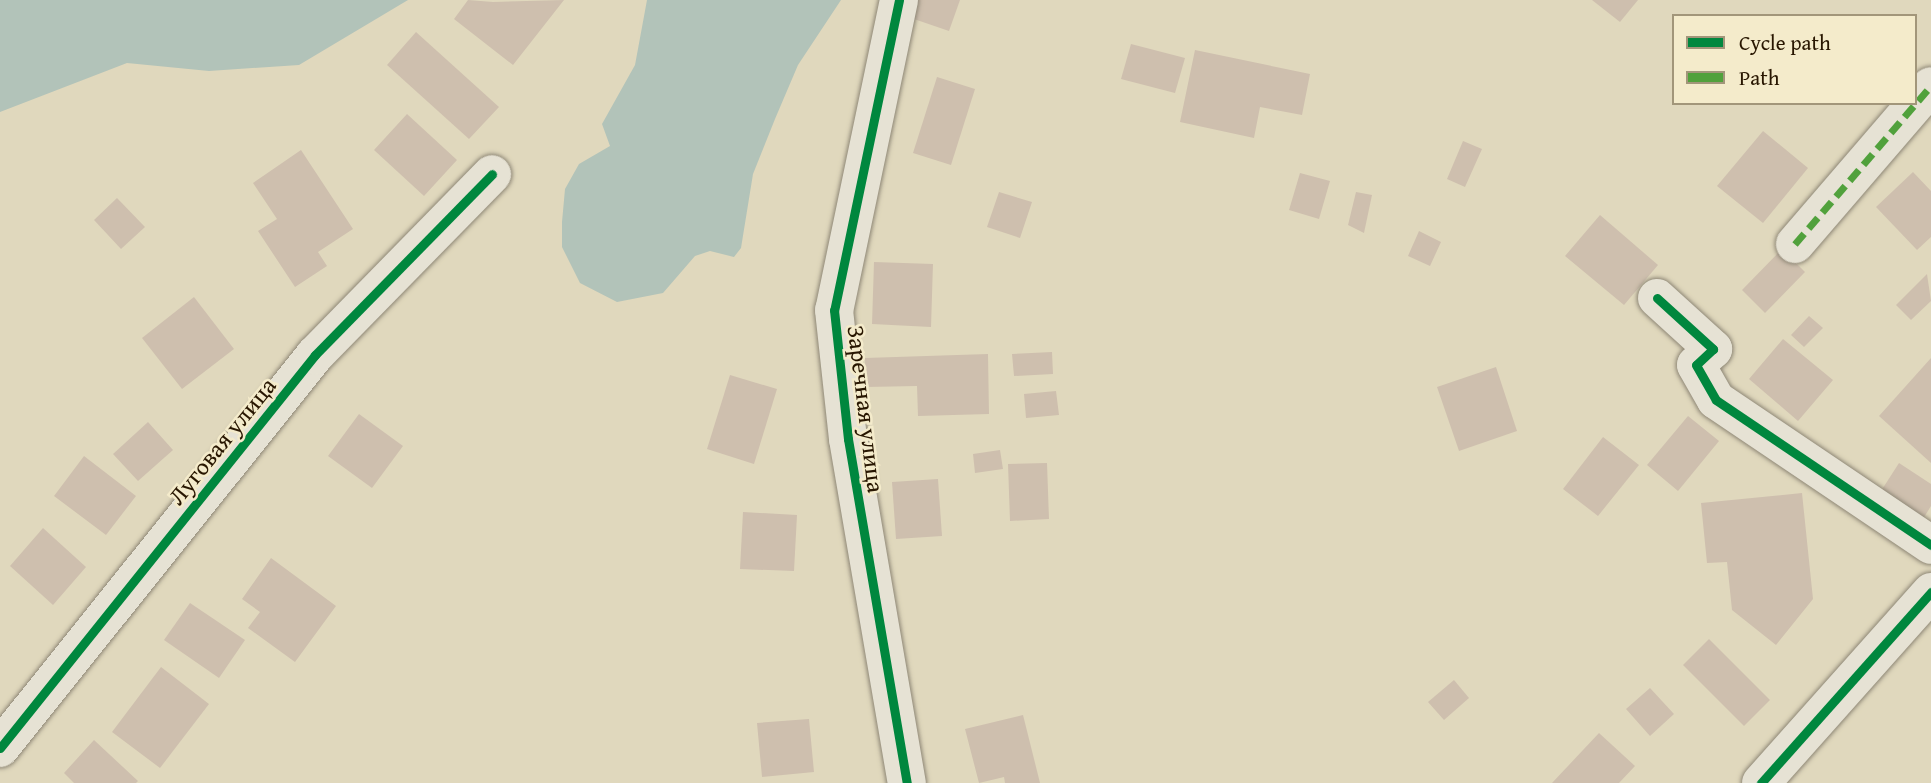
<!DOCTYPE html>
<html>
<head>
<meta charset="utf-8">
<style>
	body { margin:0 }
	#map { position:relative; width:1931px; height:783px; overflow:hidden; background:#e0d8bd; font-family:"Gentium Book Plus",serif }
	div>[style] { position:absolute }
	[style*='--x'] { left:calc(var(--x)*1px); top:calc(var(--y)*1px); width:calc(var(--w)*1px); rotate:calc(var(--a)*1deg) }
	.water>* { inset:0; background:#b2c3b9 }
	.building>* { inset:0; background:#cebfae }
	.roads { filter:drop-shadow(0 0 2px #8e8776) drop-shadow(0 0 2px #8e8776) }
	.street>* { height:38px; margin:-19px; padding:0 19px; transform-origin:19px; border-radius:19px; background:#e6e2d4 }
	.quiet>* { height:7px; margin-top:-3.5px; transform-origin:0; background:repeating-linear-gradient(90deg,#51a13c 0 14px,transparent 0 21px) }
	.cycleway>* { height:9px; margin:-4.5px; padding:0 4.5px; transform-origin:4.5px; border-radius:4.5px; background:#00873e }
	span { translate:-50% -50%; white-space:nowrap; text-align:center; line-height:1.15; -webkit-text-stroke:5px #f4ebcb; paint-order:stroke }
	.street-label { font-size:24px; color:#281601 }
	.legend { position:absolute; left:1672px; top:14px; width:245px; height:91px; box-sizing:border-box; background:#f4ebcb; border:2px solid #a2967a; margin:0; padding:9px 12px; list-style:none; font-size:21px; color:#281601 }
	.legend li { display:flex; align-items:center; gap:14px; height:35px }
	.legend b { width:35px; border:2px solid #a2967a }
</style>
</head>
<body>
<div id="map">
	<div class="water">
		<div style="clip-path:polygon(0 0,408px 0,299px 65px,209px 71px,127px 63px,0 112px)"></div>
		<div style="clip-path:polygon(647px 0,841px 0,798px 65px,775px 119px,753px 174px,741px 248px,734px 257px,710px 251px,695px 256px,663px 293px,617px 302px,580px 283px,562px 247px,562px 222px,565px 189px,579px 164px,610px 146px,602px 124px,635px 65px)"></div>
	</div>
	<div class="building">
		<div style="clip-path:polygon(468px 0,493px 2px,564px 0,513px 65px,454px 19px)"></div>
		<div style="clip-path:polygon(917px 0,960px 0,949px 31px,911px 18px)"></div>
		<div style="clip-path:polygon(1592px 0,1638px 0,1620px 22px)"></div>
		<div style="clip-path:polygon(416px 32px,499px 107px,469px 139px,387px 65px)"></div>
		<div style="clip-path:polygon(1131px 44px,1185px 58px,1175px 93px,1121px 79px)"></div>
		<div style="clip-path:polygon(1195px 50px,1310px 74px,1302px 115px,1260px 107px,1254px 138px,1180px 122px)"></div>
		<div style="clip-path:polygon(937px 77px,975px 89px,951px 165px,913px 153px)"></div>
		<div style="clip-path:polygon(407px 114px,457px 160px,424px 196px,374px 150px)"></div>
		<div style="clip-path:polygon(1763px 131px,1808px 168px,1763px 223px,1717px 186px)"></div>
		<div style="clip-path:polygon(1463px 141px,1482px 149px,1465px 187px,1447px 179px)"></div>
		<div style="clip-path:polygon(301px 150px,353px 229px,318px 252px,327px 266px,295px 287px,258px 231px,277px 219px,253px 183px)"></div>
		<div style="clip-path:polygon(1913px 172px,1931px 191px,1931px 237px,1917px 250px,1876px 207px)"></div>
		<div style="clip-path:polygon(1300px 173px,1330px 181px,1319px 219px,1289px 210px)"></div>
		<div style="clip-path:polygon(999px 192px,1032px 202px,1020px 238px,987px 227px)"></div>
		<div style="clip-path:polygon(1356px 192px,1372px 195px,1364px 233px,1348px 225px)"></div>
		<div style="clip-path:polygon(117px 198px,145px 227px,121px 249px,94px 220px)"></div>
		<div style="clip-path:polygon(1600px 215px,1658px 265px,1624px 305px,1565px 256px)"></div>
		<div style="clip-path:polygon(1419px 231px,1441px 242px,1430px 266px,1408px 256px)"></div>
		<div style="clip-path:polygon(1782px 249px,1805px 272px,1765px 313px,1742px 290px)"></div>
		<div style="clip-path:polygon(874px 262px,933px 264px,931px 327px,872px 324px)"></div>
		<div style="clip-path:polygon(1927px 274px,1931px 301px,1911px 320px,1896px 305px)"></div>
		<div style="clip-path:polygon(194px 297px,234px 349px,182px 389px,142px 338px)"></div>
		<div style="clip-path:polygon(1809px 316px,1823px 328px,1804px 347px,1791px 335px)"></div>
		<div style="clip-path:polygon(1783px 339px,1833px 380px,1798px 421px,1749px 379px)"></div>
		<div style="clip-path:polygon(1052px 352px,1053px 374px,1014px 376px,1012px 354px)"></div>
		<div style="clip-path:polygon(988px 354px,989px 414px,918px 416px,917px 386px,866px 387px,865px 358px)"></div>
		<div style="clip-path:polygon(1931px 358px,1931px 463px,1879px 416px)"></div>
		<div style="clip-path:polygon(1496px 367px,1517px 431px,1459px 451px,1437px 387px)"></div>
		<div style="clip-path:polygon(730px 375px,777px 389px,754px 464px,707px 449px)"></div>
		<div style="clip-path:polygon(1056px 391px,1059px 415px,1026px 418px,1024px 394px)"></div>
		<div style="clip-path:polygon(359px 414px,403px 446px,372px 488px,328px 456px)"></div>
		<div style="clip-path:polygon(1688px 416px,1719px 441px,1678px 491px,1647px 465px)"></div>
		<div style="clip-path:polygon(148px 422px,173px 450px,138px 481px,113px 454px)"></div>
		<div style="clip-path:polygon(1603px 437px,1639px 465px,1598px 516px,1563px 489px)"></div>
		<div style="clip-path:polygon(1000px 450px,1003px 469px,975px 473px,973px 454px)"></div>
		<div style="clip-path:polygon(84px 456px,136px 496px,106px 535px,54px 496px)"></div>
		<div style="clip-path:polygon(1047px 463px,1049px 519px,1010px 521px,1008px 464px)"></div>
		<div style="clip-path:polygon(1899px 463px,1931px 484px,1931px 506px,1923px 519px,1881px 491px)"></div>
		<div style="clip-path:polygon(938px 479px,942px 536px,896px 539px,892px 482px)"></div>
		<div style="clip-path:polygon(1802px 493px,1813px 599px,1776px 645px,1732px 610px,1727px 562px,1707px 563px,1701px 503px)"></div>
		<div style="clip-path:polygon(743px 512px,797px 515px,794px 571px,740px 569px)"></div>
		<div style="clip-path:polygon(43px 528px,86px 567px,53px 605px,10px 566px)"></div>
		<div style="clip-path:polygon(271px 558px,336px 606px,295px 662px,248px 628px,260px 612px,242px 599px)"></div>
		<div style="clip-path:polygon(190px 603px,245px 640px,219px 678px,164px 640px)"></div>
		<div style="clip-path:polygon(1709px 639px,1770px 700px,1744px 726px,1683px 665px)"></div>
		<div style="clip-path:polygon(161px 667px,209px 704px,160px 768px,112px 732px)"></div>
		<div style="clip-path:polygon(1454px 680px,1469px 698px,1444px 720px,1428px 702px)"></div>
		<div style="clip-path:polygon(1650px 688px,1674px 714px,1650px 736px,1626px 709px)"></div>
		<div style="clip-path:polygon(1023px 715px,1040px 783px,1005px 783px,1004px 777px,979px 783px,965px 729px)"></div>
		<div style="clip-path:polygon(809px 719px,814px 772px,762px 777px,757px 723px)"></div>
		<div style="clip-path:polygon(1599px 733px,1635px 766px,1619px 783px,1552px 783px)"></div>
		<div style="clip-path:polygon(94px 740px,138px 781px,136px 783px,74px 783px,64px 773px)"></div>
	</div>
	<div class="roads">
		<div class="street">
			<div style="--x:899;--y:0;--w:317;--a:101.8"></div>
			<div style="--x:834;--y:310;--w:130;--a:83.8"></div>
			<div style="--x:848;--y:439;--w:349;--a:80.3"></div>
			<div style="--x:1795;--y:244;--w:208;--a:-49.3"></div>
			<div style="--x:1657;--y:298;--w:76;--a:42.3"></div>
			<div style="--x:1713;--y:349;--w:23;--a:137"></div>
			<div style="--x:1696;--y:365;--w:40;--a:60.3"></div>
			<div style="--x:1716;--y:400;--w:259;--a:34"></div>
			<div style="--x:0;--y:748;--w:504;--a:-51.29"></div>
			<div style="--x:315;--y:355;--w:253;--a:-45.6"></div>
			<div style="--x:1761;--y:783;--w:256;--a:-48.3"></div>
		</div>
	</div>
	<div class="quiet">
		<div style="--x:1795;--y:244;--w:208;--a:-49.3"></div>
	</div>
	<div class="cycleway">
		<div style="--x:899;--y:0;--w:317;--a:101.8"></div>
		<div style="--x:834;--y:310;--w:130;--a:83.8"></div>
		<div style="--x:848;--y:439;--w:349;--a:80.3"></div>
		<div style="--x:1657;--y:298;--w:76;--a:42.3"></div>
		<div style="--x:1713;--y:349;--w:23;--a:137"></div>
		<div style="--x:1696;--y:365;--w:40;--a:60.3"></div>
		<div style="--x:1716;--y:400;--w:259;--a:34"></div>
		<div style="--x:0;--y:748;--w:504;--a:-51.29"></div>
		<div style="--x:315;--y:355;--w:253;--a:-45.6"></div>
		<div style="--x:1761;--y:783;--w:256;--a:-48.3"></div>
	</div>
	<div class="street-label">
		<span style="left:866px;top:409px;rotate:83deg">Заречная улица</span>
		<span style="left:222px;top:441px;rotate:-51deg">Луговая улица</span>
	</div>
	<ul class="legend">
	<li><b style="height:9px;background:#00873e"></b>Cycle path</li>
	<li><b style="height:9px;background:#51a13c"></b>Path</li>
	</ul>
</div>
</body>
</html>
